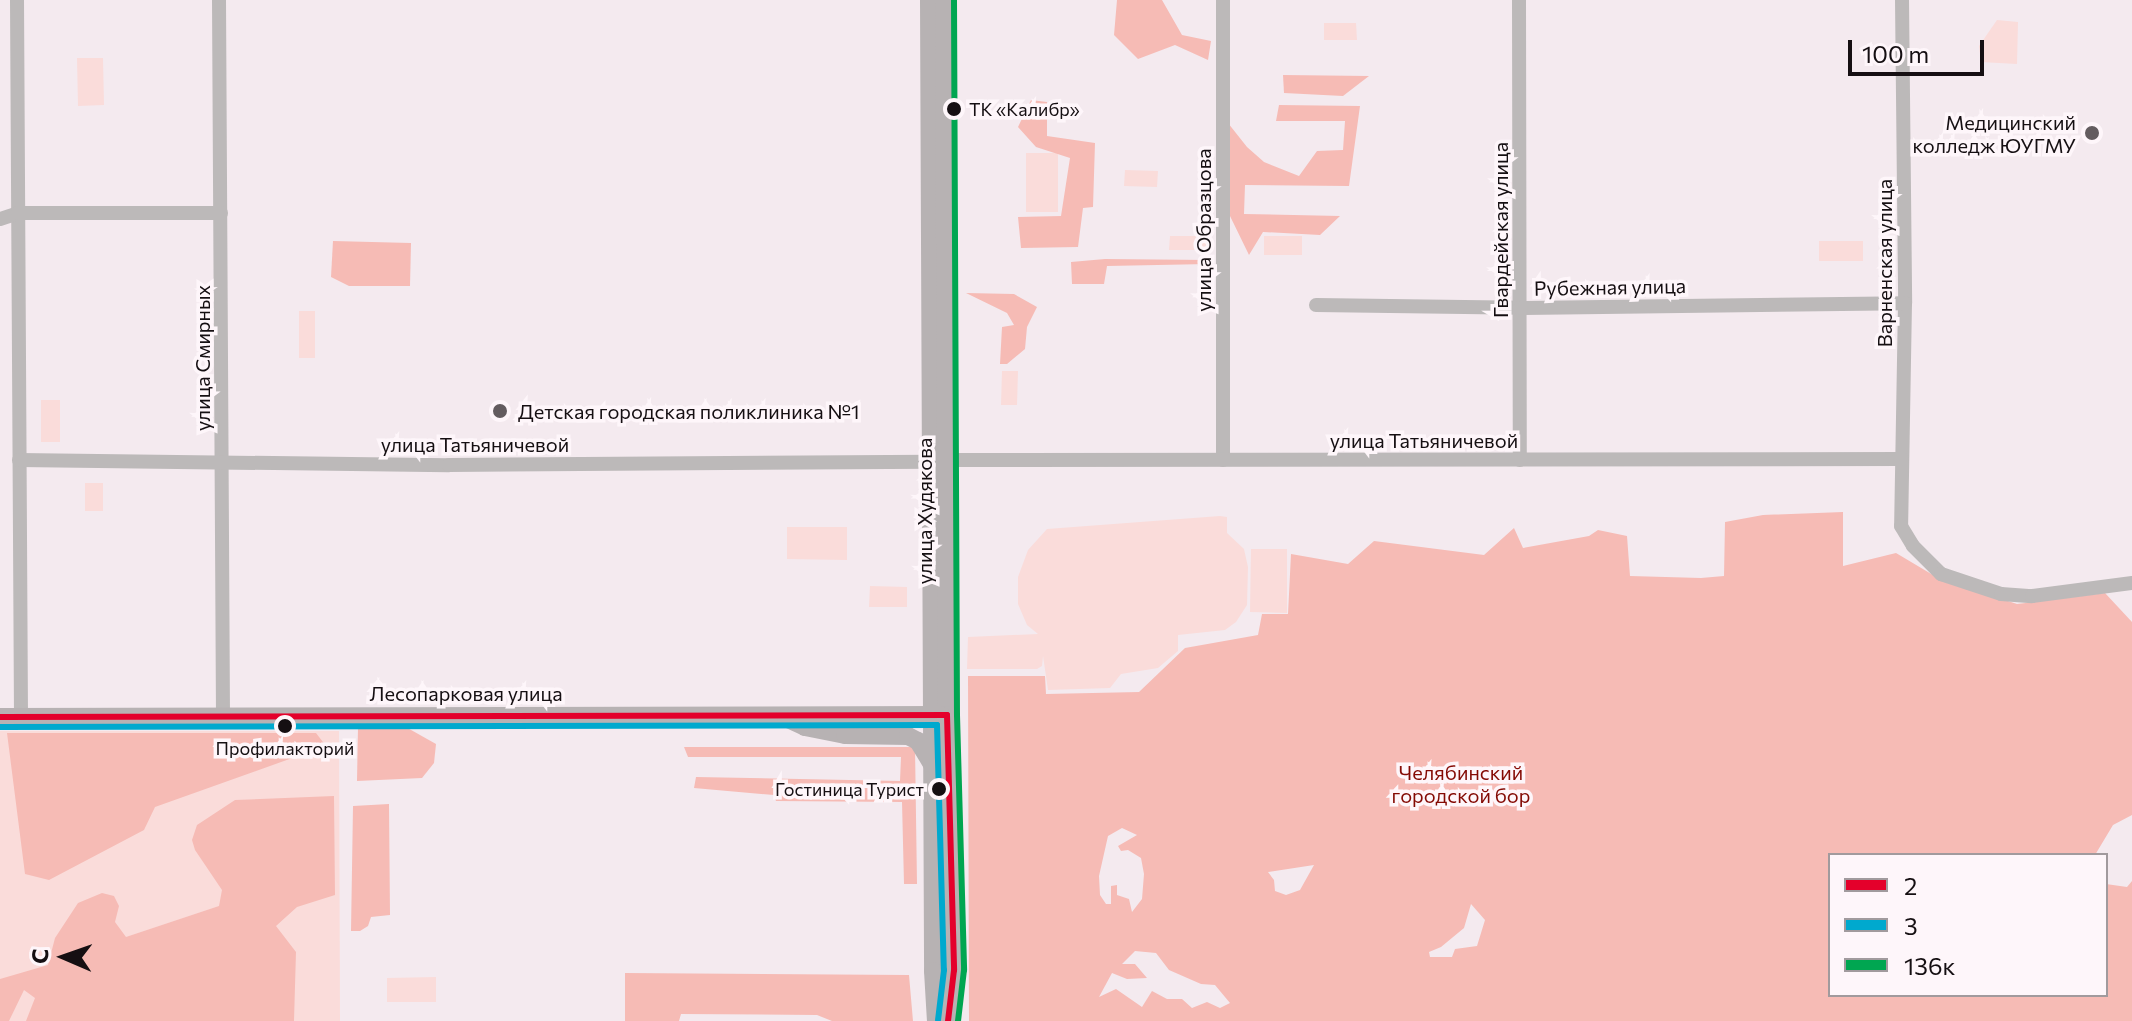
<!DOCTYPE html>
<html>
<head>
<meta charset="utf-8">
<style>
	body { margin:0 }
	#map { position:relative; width:2132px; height:1021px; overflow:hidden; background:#f4eaef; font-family:Commissioner,sans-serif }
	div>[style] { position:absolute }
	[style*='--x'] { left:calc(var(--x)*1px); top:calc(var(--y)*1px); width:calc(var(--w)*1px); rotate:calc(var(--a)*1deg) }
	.green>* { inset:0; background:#fadcda }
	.forest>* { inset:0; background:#f6bbb5 }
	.minor>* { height:14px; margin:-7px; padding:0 7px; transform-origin:7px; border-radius:7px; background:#bcb9b9 }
	.major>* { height:18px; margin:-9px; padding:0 9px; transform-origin:9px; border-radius:9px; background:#b7b2b3 }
	.bus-1>* { height:6px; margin:-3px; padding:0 3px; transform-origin:3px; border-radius:3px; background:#e4002b }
	.bus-2>* { height:6px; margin:-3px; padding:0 3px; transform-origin:3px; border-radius:3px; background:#00a9ce }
	.bus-3>* { height:6px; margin:-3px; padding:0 3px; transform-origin:3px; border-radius:3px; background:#00a651 }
	.dots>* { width:22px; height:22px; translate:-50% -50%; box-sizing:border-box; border:4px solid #fef6fa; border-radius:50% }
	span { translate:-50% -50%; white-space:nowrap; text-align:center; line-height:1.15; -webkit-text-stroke:7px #fef6fa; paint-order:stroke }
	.bus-label { font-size:18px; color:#150f12 }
	.left { translate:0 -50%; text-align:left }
	.right { translate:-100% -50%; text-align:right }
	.poi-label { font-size:20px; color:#150f12 }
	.street-label { font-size:20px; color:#150f12 }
	.park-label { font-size:20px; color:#840a04 }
	.legend { position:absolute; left:1828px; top:853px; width:280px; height:144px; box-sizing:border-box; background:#fef6fa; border:2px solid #a19a9d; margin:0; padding:10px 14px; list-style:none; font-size:24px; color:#150f12 }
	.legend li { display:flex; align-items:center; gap:16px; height:40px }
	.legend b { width:40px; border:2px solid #a19a9d }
	.north { position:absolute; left:24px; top:917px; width:80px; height:80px; -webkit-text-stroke:6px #fef6fa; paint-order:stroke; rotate:272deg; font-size:22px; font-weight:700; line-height:32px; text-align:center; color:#150f12 }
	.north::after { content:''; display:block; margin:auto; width:28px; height:36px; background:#150f12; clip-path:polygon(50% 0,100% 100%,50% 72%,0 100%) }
	.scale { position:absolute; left:1848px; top:40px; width:136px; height:36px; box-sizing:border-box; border:4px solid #150f12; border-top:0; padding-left:10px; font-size:24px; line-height:28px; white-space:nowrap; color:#150f12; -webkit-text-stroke:6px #fef6fa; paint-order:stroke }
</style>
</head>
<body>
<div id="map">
	<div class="green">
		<div style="clip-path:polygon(1997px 20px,2018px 22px,2017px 64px,1981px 62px,1979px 46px)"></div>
		<div style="clip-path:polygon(1324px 23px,1356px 23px,1357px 40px,1324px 40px)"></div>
		<div style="clip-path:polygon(77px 58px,103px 58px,104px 105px,78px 106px)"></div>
		<div style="clip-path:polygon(1026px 153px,1058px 153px,1058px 212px,1026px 212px)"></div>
		<div style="clip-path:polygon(1125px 170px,1158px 171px,1157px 187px,1124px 186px)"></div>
		<div style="clip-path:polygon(1170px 236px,1207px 236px,1207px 250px,1169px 250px)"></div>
		<div style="clip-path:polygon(1264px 236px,1302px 236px,1302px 255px,1264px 255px)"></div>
		<div style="clip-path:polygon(1819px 241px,1863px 241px,1863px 261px,1819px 261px)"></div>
		<div style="clip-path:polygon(299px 311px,315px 311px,315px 358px,299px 358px)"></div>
		<div style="clip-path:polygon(1002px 371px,1018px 371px,1017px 405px,1001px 405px)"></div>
		<div style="clip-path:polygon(41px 400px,60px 400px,60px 442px,41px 442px)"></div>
		<div style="clip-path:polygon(85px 483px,103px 483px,103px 511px,85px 511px)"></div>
		<div style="clip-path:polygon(1220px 516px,1227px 517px,1227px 533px,1244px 549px,1248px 567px,1247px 605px,1236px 622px,1225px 630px,1178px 635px,1178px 651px,1158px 668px,1121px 674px,1110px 688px,1048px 690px,1043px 656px,1042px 666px,1037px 669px,967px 669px,968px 637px,1038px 634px,1027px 625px,1018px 604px,1018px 577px,1028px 550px,1047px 529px)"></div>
		<div style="clip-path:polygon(787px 527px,847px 527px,847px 560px,787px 559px)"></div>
		<div style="clip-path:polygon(1251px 549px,1287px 549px,1287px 613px,1250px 612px)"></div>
		<div style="clip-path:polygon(870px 586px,907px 587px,907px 607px,869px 607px)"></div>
		<div style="clip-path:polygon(0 731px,339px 731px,340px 1021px,0 1021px)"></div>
		<div style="clip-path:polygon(436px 977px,436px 1002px,387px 1002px,387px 978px)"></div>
	</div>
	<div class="forest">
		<div style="clip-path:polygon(1117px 0,1162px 0,1182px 35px,1211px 41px,1208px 60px,1175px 45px,1138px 59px,1114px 35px)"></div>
		<div style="clip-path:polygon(1283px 75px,1369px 76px,1343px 96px,1284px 93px)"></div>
		<div style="clip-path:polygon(1031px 100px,1047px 102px,1047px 136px,1095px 143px,1093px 207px,1083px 208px,1078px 247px,1021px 248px,1018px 217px,1061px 216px,1070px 158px,1036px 147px,1018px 127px)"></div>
		<div style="clip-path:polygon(1279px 105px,1360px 106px,1349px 186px,1245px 185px,1244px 214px,1340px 216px,1320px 235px,1263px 232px,1249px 255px,1230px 216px,1228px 123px,1247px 147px,1264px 162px,1299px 176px,1317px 151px,1343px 150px,1345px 121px,1276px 121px)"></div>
		<div style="clip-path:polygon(333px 241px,411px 243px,410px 286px,349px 286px,331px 277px)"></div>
		<div style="clip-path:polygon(1105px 259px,1208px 260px,1208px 264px,1107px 266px,1104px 284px,1072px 284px,1071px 262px)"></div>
		<div style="clip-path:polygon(966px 293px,1014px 294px,1037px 307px,1027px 327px,1025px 349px,1007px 364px,1000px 364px,1002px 327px,1014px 325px,1007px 313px)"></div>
		<div style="clip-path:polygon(evenodd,1843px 512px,1843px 566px,1896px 553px,1938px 578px,2017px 604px,2105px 593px,2132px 622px,2132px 815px,2113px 825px,2095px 855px,1830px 855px,1830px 995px,2106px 995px,2106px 884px,2127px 887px,2132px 881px,2132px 1021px,969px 1021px,968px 676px,1045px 676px,1046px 694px,1139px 692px,1185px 648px,1258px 635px,1262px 614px,1288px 614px,1291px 554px,1348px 564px,1374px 541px,1484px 555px,1514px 528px,1523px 548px,1589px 536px,1598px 530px,1627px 536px,1630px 576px,1701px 578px,1724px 576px,1725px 522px,1763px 515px,1843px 512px,1122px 828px,1137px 835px,1118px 846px,1121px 851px,1128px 850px,1141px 858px,1144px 874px,1142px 899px,1132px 912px,1129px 899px,1117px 895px,1117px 885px,1111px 886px,1111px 904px,1106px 904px,1100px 895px,1099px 876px,1108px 836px,1122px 828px,1843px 512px,1314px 865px,1300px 890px,1286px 895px,1275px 891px,1274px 880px,1268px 872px,1314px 865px,1843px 512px,1471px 904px,1485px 920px,1477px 946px,1455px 949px,1452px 957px,1430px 957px,1429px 952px,1441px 947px,1464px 928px,1471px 904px,1843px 512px,1135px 951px,1156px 953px,1169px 970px,1201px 984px,1215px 985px,1230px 1003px,1220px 1008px,1207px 1002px,1192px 1008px,1182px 999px,1167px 999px,1152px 991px,1142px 1007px,1116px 989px,1099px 997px,1112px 973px,1127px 979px,1147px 978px,1135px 964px,1122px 964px,1135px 951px)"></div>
		<div style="clip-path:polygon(404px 726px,436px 744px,434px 763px,422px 778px,357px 781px,358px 727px)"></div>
		<div style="clip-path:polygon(7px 733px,316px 733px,326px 746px,155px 807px,144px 830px,49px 880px,25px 874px)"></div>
		<div style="clip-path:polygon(684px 747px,915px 747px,917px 884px,904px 884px,902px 802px,776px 801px,774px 795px,694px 788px,696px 777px,900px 781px,901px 757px,688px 757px)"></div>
		<div style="clip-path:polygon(334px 796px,335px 895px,297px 907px,276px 926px,296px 952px,294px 1021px,26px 1021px,35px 998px,24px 990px,9px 1021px,0 1021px,0 979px,48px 965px,55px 938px,78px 903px,102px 893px,114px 896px,119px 906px,115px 922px,126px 937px,219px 906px,222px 890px,195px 850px,192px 840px,197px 825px,235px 800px)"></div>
		<div style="clip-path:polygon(389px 804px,390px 915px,371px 917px,368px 926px,360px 931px,351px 931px,353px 806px)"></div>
		<div style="clip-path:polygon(625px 973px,909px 975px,913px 1021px,832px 1021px,817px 1015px,681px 1014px,679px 1021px,625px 1021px)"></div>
	</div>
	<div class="minor">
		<div style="--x:17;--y:0;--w:716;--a:89.68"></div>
		<div style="--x:219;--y:0;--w:716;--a:89.68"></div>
		<div style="--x:1223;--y:0;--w:460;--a:90"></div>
		<div style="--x:1519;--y:0;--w:460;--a:89.9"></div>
		<div style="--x:1902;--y:0;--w:303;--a:89.4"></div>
		<div style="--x:1905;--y:303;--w:223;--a:91"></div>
		<div style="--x:1901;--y:526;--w:23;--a:59"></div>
		<div style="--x:1913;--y:546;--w:40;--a:45"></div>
		<div style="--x:1941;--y:574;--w:63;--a:18.4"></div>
		<div style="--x:2001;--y:594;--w:31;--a:4"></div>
		<div style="--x:2032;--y:596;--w:101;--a:-7.4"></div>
		<div style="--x:0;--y:219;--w:19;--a:-18"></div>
		<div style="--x:18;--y:213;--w:203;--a:0"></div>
		<div style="--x:1316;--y:305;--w:204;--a:0.8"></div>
		<div style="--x:1520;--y:308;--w:385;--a:-0.7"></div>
		<div style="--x:19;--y:460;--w:430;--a:0.7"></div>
		<div style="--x:449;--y:465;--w:482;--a:-0.4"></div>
		<div style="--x:946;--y:460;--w:956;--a:-0.06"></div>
	</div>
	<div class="major">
		<div style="--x:929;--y:0;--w:971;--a:89.76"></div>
		<div style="--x:933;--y:971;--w:50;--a:86.6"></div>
		<div style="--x:944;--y:0;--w:715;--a:89.76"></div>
		<div style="--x:947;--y:715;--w:255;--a:88.4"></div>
		<div style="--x:954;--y:970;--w:51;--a:96.7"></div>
		<div style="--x:0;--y:717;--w:941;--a:-0.12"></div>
		<div style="--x:786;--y:718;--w:21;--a:25"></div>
		<div style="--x:805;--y:727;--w:41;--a:11.3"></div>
		<div style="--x:845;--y:735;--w:63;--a:0.9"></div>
		<div style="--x:908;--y:736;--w:11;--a:27"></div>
		<div style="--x:918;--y:741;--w:26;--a:59"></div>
	</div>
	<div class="bus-1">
		<div style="--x:0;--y:717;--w:947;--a:-0.12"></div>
		<div style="--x:947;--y:715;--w:255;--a:88.4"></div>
		<div style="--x:954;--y:970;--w:51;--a:96.7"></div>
	</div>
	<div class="bus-2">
		<div style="--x:0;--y:727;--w:937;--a:-0.12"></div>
		<div style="--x:937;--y:725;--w:245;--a:88.4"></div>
		<div style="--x:944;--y:970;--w:50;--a:96.8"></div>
	</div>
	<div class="bus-3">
		<div style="--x:954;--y:0;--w:715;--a:89.76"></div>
		<div style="--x:957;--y:715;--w:255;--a:88.4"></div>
		<div style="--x:964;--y:970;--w:51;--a:96.7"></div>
	</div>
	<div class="dots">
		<div style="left:954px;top:109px;background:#150f12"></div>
		<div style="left:2092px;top:133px;background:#635c5f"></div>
		<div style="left:500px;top:411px;background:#635c5f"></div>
		<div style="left:285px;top:726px;background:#150f12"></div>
		<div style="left:939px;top:789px;background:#150f12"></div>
	</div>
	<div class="bus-label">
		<span class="left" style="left:969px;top:109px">ТК «Калибр»</span>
		<span style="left:285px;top:748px">Профилакторий</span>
		<span class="right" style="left:924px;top:789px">Гостиница Турист</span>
	</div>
	<div class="poi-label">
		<span class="right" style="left:2076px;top:134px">Медицинский<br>колледж ЮУГМУ</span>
		<span class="left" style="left:518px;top:411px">Детская городская поликлиника №1</span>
	</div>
	<div class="street-label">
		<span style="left:1203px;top:230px;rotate:-90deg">улица Образцова</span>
		<span style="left:1500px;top:230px;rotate:-90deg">Гвардейская улица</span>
		<span style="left:1884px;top:263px;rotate:-90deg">Варненская улица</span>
		<span style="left:1610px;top:287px;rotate:-1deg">Рубежная улица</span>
		<span style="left:202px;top:358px;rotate:-90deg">улица Смирных</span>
		<span style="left:1424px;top:440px">улица Татьяничевой</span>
		<span style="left:475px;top:444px">улица Татьяничевой</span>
		<span style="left:924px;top:511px;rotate:-90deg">улица Худякова</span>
		<span style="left:466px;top:693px">Лесопарковая улица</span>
	</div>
	<div class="park-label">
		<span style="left:1461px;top:784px">Челябинский<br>городской бор</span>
	</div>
	<ul class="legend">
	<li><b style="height:10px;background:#e4002b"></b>2</li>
	<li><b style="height:10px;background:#00a9ce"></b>3</li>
	<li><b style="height:10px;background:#00a651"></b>136к</li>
	</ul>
	<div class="north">С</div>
	<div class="scale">100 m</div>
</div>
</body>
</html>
